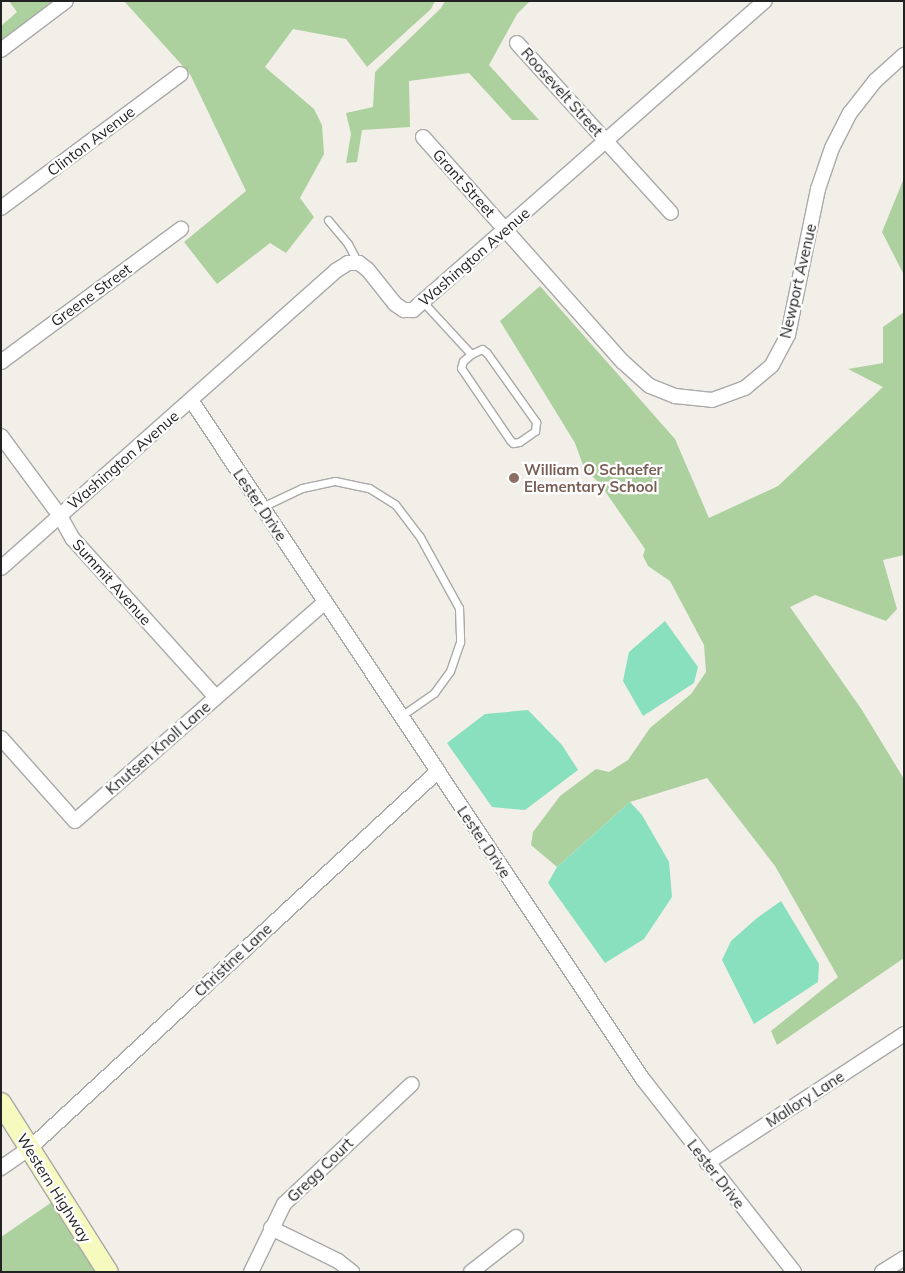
<!DOCTYPE html>
<style>
body{margin:0}
#map{position:relative;width:905px;height:1273px;overflow:hidden;background:#f2efe9;font-family:Mulish,sans-serif}
div>[style]{position:absolute}
[style*='--x']{left:calc(var(--x)*1px);top:calc(var(--y)*1px);width:calc(var(--w)*1px);rotate:calc(var(--a)*1deg)}
.forest>*{inset:0;background:#add19e}
.pitch>*{inset:0;background:#88e0be}
.roads{filter:drop-shadow(1px 0 #a9a9a9) drop-shadow(-1px 0 #a9a9a9) drop-shadow(0 1px #a9a9a9) drop-shadow(0 -1px #a9a9a9)}
.lane>*{height:7px;margin:-3.5px;padding:0 3.5px;transform-origin:3.5px;border-radius:3.5px;background:#fff}
.street>*{height:14px;margin:-7px;padding:0 7px;transform-origin:7px;border-radius:7px;background:#fff}
.secondary>*{height:20px;margin:-10px;padding:0 10px;transform-origin:10px;border-radius:10px;background:#f7fabf}
.dots>*{width:14px;height:14px;translate:-50% -50%;box-sizing:border-box;border:2px solid #fff;border-radius:50%}
span{translate:-50% -50%;white-space:nowrap;text-align:center;line-height:1.15;-webkit-text-stroke:4.5px #fff;paint-order:stroke}
.street-label{font-size:15px;color:#222}
.education-label{font-size:15px;color:#785e54;font-weight:700}
.left{translate:0 -50%;text-align:left}
.frame{position:absolute;inset:0;border:2px solid #222;pointer-events:none}
</style>
<div id="map">
<div class="forest">
<div style="clip-path:polygon(9px 1px,56px 1px,1px 41px,1px 26px,17px 12px)"></div>
<div style="clip-path:polygon(124px 1px,435px 1px,431px 9px,367px 67px,346px 39px,293px 29px,265px 67px,314px 109px,322px 125px,324px 154px,300px 198px,314px 217px,286px 253px,270px 243px,217px 284px,184px 242px,246px 191px,190px 74px)"></div>
<div style="clip-path:polygon(445px 1px,530px 1px,517px 14px,489px 65px,539px 120px,512px 120px,469px 73px,409px 81px,410px 127px,362px 130px,357px 162px,346px 163px,351px 134px,346px 113px,373px 107px,375px 72px,441px 8px)"></div>
<div style="clip-path:polygon(904px 178px,904px 275px,882px 232px)"></div>
<div style="clip-path:polygon(540px 286px,675px 439px,709px 518px,778px 486px,883px 387px,848px 369px,883px 363px,883px 327px,904px 312px,904px 555px,883px 560px,897px 609px,886px 621px,815px 595px,790px 607px,862px 710px,904px 779px,904px 958px,777px 1045px,771px 1031px,838px 977px,775px 866px,707px 778px,630px 802px,557px 867px,531px 845px,533px 832px,560px 796px,596px 769px,609px 772px,628px 760px,650px 728px,691px 694px,706px 672px,704px 645px,670px 581px,648px 566px,643px 556px,645px 549px,600px 484px,584px 468px,575px 443px,500px 321px)"></div>
<div style="clip-path:polygon(52px 1202px,97px 1272px,1px 1272px,1px 1237px)"></div>
</div>
<div class="pitch">
<div style="clip-path:polygon(665px 621px,698px 667px,694px 683px,643px 716px,623px 681px,629px 652px)"></div>
<div style="clip-path:polygon(528px 710px,562px 745px,578px 770px,525px 810px,492px 807px,447px 743px,485px 714px)"></div>
<div style="clip-path:polygon(630px 802px,642px 815px,669px 862px,672px 897px,644px 939px,605px 963px,548px 883px,557px 867px)"></div>
<div style="clip-path:polygon(781px 901px,819px 964px,818px 982px,754px 1024px,722px 960px,731px 941px,757px 918px)"></div>
</div>
<div class="roads">
<div class="lane">
<div style="--x:328;--y:220;--w:31;--a:50"></div>
<div style="--x:348;--y:244;--w:21;--a:62"></div>
<div style="--x:423;--y:302;--w:71;--a:47.3"></div>
<div style="--x:471;--y:354;--w:12;--a:-24"></div>
<div style="--x:482;--y:349;--w:6;--a:39"></div>
<div style="--x:487;--y:353;--w:85;--a:54.6"></div>
<div style="--x:536;--y:422;--w:9;--a:96"></div>
<div style="--x:535;--y:431;--w:19;--a:145"></div>
<div style="--x:519;--y:442;--w:6;--a:171"></div>
<div style="--x:513;--y:443;--w:4;--a:-135"></div>
<div style="--x:510;--y:440;--w:87;--a:-124.2"></div>
<div style="--x:461;--y:368;--w:7;--a:-74"></div>
<div style="--x:463;--y:361;--w:11;--a:-41"></div>
<div style="--x:262;--y:507;--w:44;--a:-25.4"></div>
<div style="--x:302;--y:488;--w:34;--a:-12"></div>
<div style="--x:335;--y:481;--w:35;--a:12"></div>
<div style="--x:369;--y:488;--w:31;--a:32"></div>
<div style="--x:395;--y:504;--w:41;--a:52.9"></div>
<div style="--x:420;--y:537;--w:81;--a:61.2"></div>
<div style="--x:459;--y:608;--w:34;--a:88"></div>
<div style="--x:460;--y:642;--w:31;--a:109"></div>
<div style="--x:450;--y:671;--w:27;--a:126"></div>
<div style="--x:434;--y:693;--w:40;--a:145.1"></div>
</div>
<div class="street">
<div style="--x:517;--y:43;--w:229;--a:47.8"></div>
<div style="--x:1;--y:50;--w:81;--a:-37"></div>
<div style="--x:423;--y:137;--w:301;--a:48.4"></div>
<div style="--x:623;--y:362;--w:36;--a:42"></div>
<div style="--x:650;--y:386;--w:27;--a:22"></div>
<div style="--x:675;--y:396;--w:37;--a:6"></div>
<div style="--x:712;--y:400;--w:35;--a:-20"></div>
<div style="--x:745;--y:388;--w:35;--a:-40"></div>
<div style="--x:772;--y:365;--w:34;--a:-62"></div>
<div style="--x:788;--y:335;--w:149;--a:-78.4"></div>
<div style="--x:818;--y:189;--w:43;--a:-71.1"></div>
<div style="--x:832;--y:148;--w:39;--a:-63"></div>
<div style="--x:850;--y:113;--w:41;--a:-52"></div>
<div style="--x:875;--y:81;--w:39;--a:-42"></div>
<div style="--x:1;--y:208;--w:224;--a:-36.7"></div>
<div style="--x:1;--y:362;--w:224;--a:-36.5"></div>
<div style="--x:191;--y:400;--w:814;--a:56.37"></div>
<div style="--x:642;--y:1078;--w:246;--a:51.9"></div>
<div style="--x:1;--y:436;--w:99;--a:53.6"></div>
<div style="--x:60;--y:516;--w:26;--a:61"></div>
<div style="--x:73;--y:539;--w:213;--a:47.9"></div>
<div style="--x:1;--y:568;--w:449;--a:-41.6"></div>
<div style="--x:337;--y:270;--w:13;--a:-32"></div>
<div style="--x:348;--y:263;--w:11;--a:0"></div>
<div style="--x:359;--y:263;--w:11;--a:38"></div>
<div style="--x:368;--y:270;--w:43;--a:51.5"></div>
<div style="--x:395;--y:304;--w:11;--a:34"></div>
<div style="--x:404;--y:310;--w:9;--a:0"></div>
<div style="--x:413;--y:310;--w:468;--a:-41.3"></div>
<div style="--x:1;--y:738;--w:111;--a:48.3"></div>
<div style="--x:75;--y:821;--w:332;--a:-41.2"></div>
<div style="--x:707;--y:1163;--w:235;--a:-33.2"></div>
<div style="--x:1;--y:1168;--w:35;--a:-35"></div>
<div style="--x:30;--y:1148;--w:554;--a:-42.73"></div>
<div style="--x:271;--y:1228;--w:75;--a:26.2"></div>
<div style="--x:338;--y:1261;--w:18;--a:38"></div>
<div style="--x:251;--y:1272;--w:76;--a:-64.1"></div>
<div style="--x:284;--y:1204;--w:175;--a:-43.2"></div>
<div style="--x:471;--y:1272;--w:57;--a:-37.9"></div>
<div style="--x:882;--y:1272;--w:26;--a:-32"></div>
</div>
<div class="secondary">
<div style="--x:1;--y:1103;--w:200;--a:57.7"></div>
</div>
</div>
<div class="dots">
<div style="left:514px;top:478px;background:#8d6e63"></div>
</div>
<div class="street-label">
<span style="left:562px;top:92px;rotate:48deg">Roosevelt Street</span>
<span style="left:91px;top:141px;rotate:-37deg">Clinton Avenue</span>
<span style="left:464px;top:183px;rotate:48deg">Grant Street</span>
<span style="left:474px;top:257px;rotate:-41deg">Washington Avenue</span>
<span style="left:798px;top:281px;rotate:-77deg">Newport Avenue</span>
<span style="left:91px;top:295px;rotate:-36deg">Greene Street</span>
<span style="left:123px;top:460px;rotate:-41deg">Washington Avenue</span>
<span style="left:260px;top:505px;rotate:56deg">Lester Drive</span>
<span style="left:112px;top:582px;rotate:48deg">Summit Avenue</span>
<span style="left:158px;top:748px;rotate:-41deg">Knutsen Knoll Lane</span>
<span style="left:484px;top:842px;rotate:56deg">Lester Drive</span>
<span style="left:233px;top:960px;rotate:-43deg">Christine Lane</span>
<span style="left:805px;top:1099px;rotate:-33deg">Mallory Lane</span>
<span style="left:320px;top:1170px;rotate:-44deg">Gregg Court</span>
<span style="left:716px;top:1174px;rotate:52deg">Lester Drive</span>
<span style="left:54px;top:1188px;rotate:58deg">Western Highway</span>
</div>
<div class="education-label">
<span class="left" style="left:524px;top:478px">William O Schaefer<br>Elementary School</span>
</div>
<div class="frame"></div>
</div>
